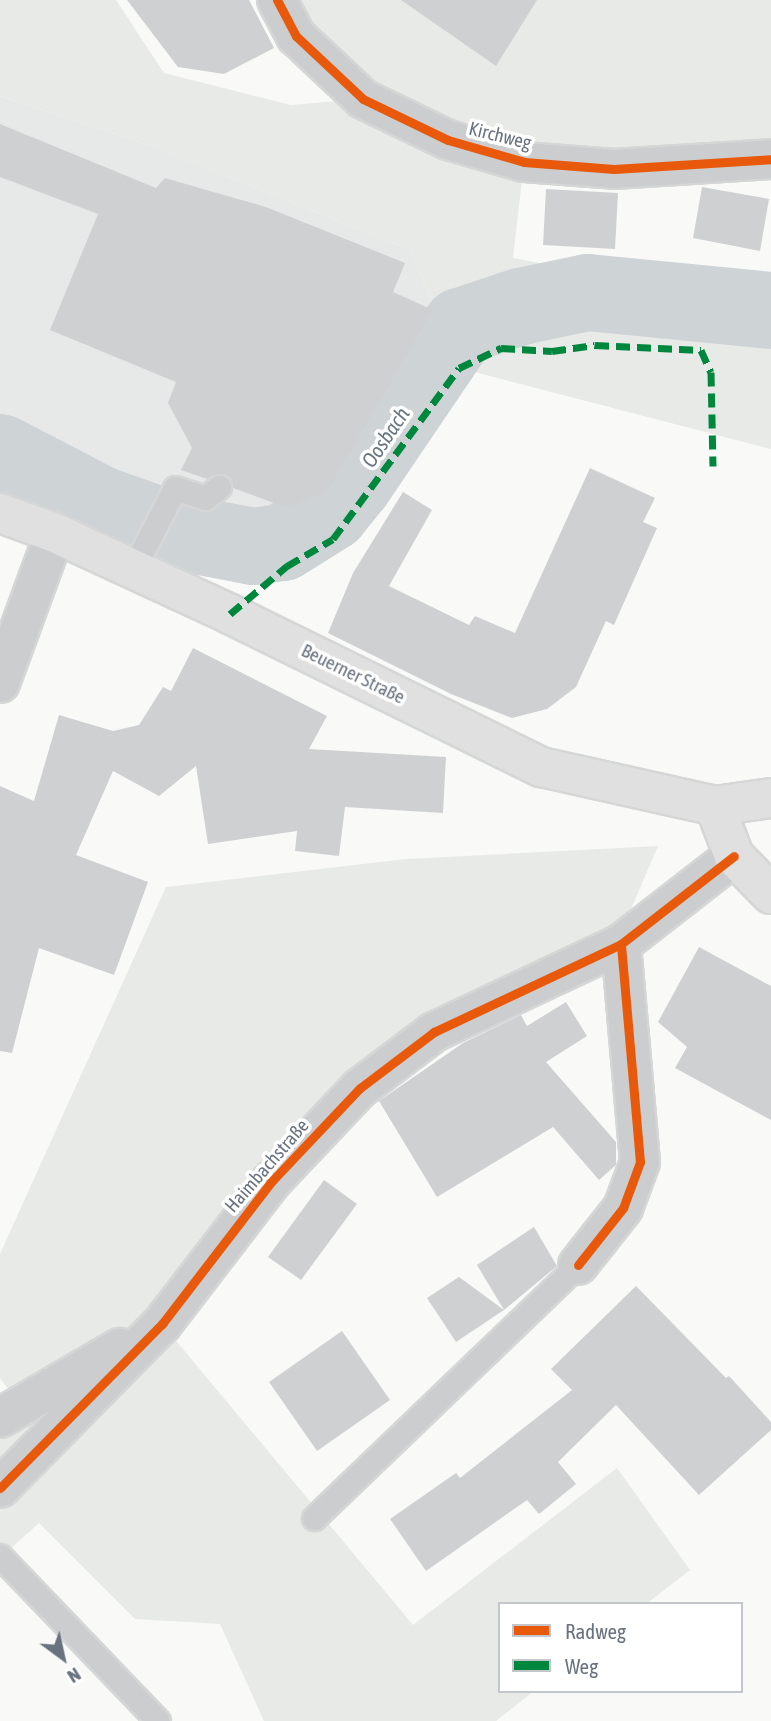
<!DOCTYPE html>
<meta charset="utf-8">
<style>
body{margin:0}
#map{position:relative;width:771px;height:1721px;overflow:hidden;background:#f9f9f8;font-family:"Asap Condensed",sans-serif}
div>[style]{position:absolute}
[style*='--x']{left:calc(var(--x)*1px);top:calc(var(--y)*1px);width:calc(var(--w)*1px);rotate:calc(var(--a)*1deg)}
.built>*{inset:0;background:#e7e8e8}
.green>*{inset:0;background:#e7eae6}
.river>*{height:77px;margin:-38.5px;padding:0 38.5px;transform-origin:38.5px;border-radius:38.5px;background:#ced3d6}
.building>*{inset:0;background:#cfd0d2}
.roads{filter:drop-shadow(2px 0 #d5d6d6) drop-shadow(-2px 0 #d5d6d6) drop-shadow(0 2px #d5d6d6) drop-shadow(0 -2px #d5d6d6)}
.lane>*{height:23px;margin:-11.5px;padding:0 11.5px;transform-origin:11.5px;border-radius:11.5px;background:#cccdce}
.street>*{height:38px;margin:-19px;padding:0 19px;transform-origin:19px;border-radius:19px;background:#cccdce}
.secondary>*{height:38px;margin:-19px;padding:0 19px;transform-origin:19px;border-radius:19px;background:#e0e0e1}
.quiet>*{height:7px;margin-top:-3.5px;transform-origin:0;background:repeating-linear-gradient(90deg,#00873e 0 14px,transparent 0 21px)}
.cycleway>*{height:9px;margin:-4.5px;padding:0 4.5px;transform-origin:4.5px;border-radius:4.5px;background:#e8590c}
span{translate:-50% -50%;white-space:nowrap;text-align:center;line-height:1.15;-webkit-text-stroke:7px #fff;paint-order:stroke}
.street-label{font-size:19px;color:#68737f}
.water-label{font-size:21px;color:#68777f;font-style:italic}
.legend{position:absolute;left:498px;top:1602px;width:245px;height:91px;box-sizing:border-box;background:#fff;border:2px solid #c3c7cc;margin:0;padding:9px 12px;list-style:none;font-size:21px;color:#68737f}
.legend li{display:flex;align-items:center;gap:14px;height:35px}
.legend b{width:35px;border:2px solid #c3c7cc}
.north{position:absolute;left:28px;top:1623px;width:70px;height:70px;-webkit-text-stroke:5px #fff;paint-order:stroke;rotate:147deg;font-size:19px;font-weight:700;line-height:28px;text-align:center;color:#68737f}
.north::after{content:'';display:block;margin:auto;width:24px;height:32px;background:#68737f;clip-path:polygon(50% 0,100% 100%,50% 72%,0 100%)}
</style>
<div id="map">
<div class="built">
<div style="clip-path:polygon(0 96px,157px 148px,410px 250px,459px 368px,333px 539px,251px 572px,0 486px)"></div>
</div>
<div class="green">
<div style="clip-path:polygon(0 0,116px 0,164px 73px,291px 105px,362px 99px,293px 0,771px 0,771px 160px,524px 162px,513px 258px,771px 307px,771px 449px,459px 368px,410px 250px,157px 148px,0 96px)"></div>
<div style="clip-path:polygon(658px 846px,628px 916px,434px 1032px,162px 1324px,413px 1625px,617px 1468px,690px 1570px,646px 1604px,500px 1604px,500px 1691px,534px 1691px,496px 1721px,264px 1721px,220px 1624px,135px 1619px,39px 1523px,0 1558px,0 1418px,20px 1405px,0 1378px,0 1254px,166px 887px,406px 859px)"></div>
</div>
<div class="river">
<div style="--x:0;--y:452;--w:113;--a:27.5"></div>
<div style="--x:100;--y:504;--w:84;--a:19.5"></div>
<div style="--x:179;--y:532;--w:75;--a:10.7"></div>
<div style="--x:253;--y:546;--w:29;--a:-8"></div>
<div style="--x:282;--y:542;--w:57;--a:-32"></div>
<div style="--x:330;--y:512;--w:36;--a:-51"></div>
<div style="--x:353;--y:484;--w:191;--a:-55.9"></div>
<div style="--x:460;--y:326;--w:63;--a:-18.4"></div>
<div style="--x:520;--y:306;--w:68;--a:-11.8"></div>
<div style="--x:587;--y:292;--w:185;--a:5.6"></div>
</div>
<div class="building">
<div style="clip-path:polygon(127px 0,249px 0,274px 48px,224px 74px,178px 67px)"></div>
<div style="clip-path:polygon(401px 0,537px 0,496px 66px)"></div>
<div style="clip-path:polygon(0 124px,156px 188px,165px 178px,266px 207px,405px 263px,393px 292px,433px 310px,328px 490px,288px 508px,233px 488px,224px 474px,207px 479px,181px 470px,192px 448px,168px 403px,176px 382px,50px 330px,98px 214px,0 177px)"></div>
<div style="clip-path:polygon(702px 187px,769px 199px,760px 251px,693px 238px)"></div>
<div style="clip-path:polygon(546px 189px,618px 193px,615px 249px,543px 245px)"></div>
<div style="clip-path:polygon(590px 468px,655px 498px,643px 522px,657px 528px,614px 625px,606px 621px,576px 687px,547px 709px,512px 718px,451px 694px,328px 633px,353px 573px,403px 492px,432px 510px,389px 586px,469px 625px,475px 616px,515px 633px)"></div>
<div style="clip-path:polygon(193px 648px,327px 716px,309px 749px,446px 757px,443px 813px,345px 807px,339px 856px,295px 851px,297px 831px,208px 844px,196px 766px,159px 796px,113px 771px,76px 855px,148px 882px,114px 975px,39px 948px,12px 1053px,0 1051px,0 786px,34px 801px,59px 715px,113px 731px,139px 725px,163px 687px,171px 691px)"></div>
<div style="clip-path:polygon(699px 947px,771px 986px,771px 1120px,675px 1068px,687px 1047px,658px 1022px)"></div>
<div style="clip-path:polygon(566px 1002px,587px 1036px,546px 1062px,616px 1142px,616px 1165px,599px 1180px,553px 1127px,437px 1197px,379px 1101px,463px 1043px,521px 1015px,527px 1026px)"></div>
<div style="clip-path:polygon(324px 1180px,357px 1204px,301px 1280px,268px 1257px)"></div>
<div style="clip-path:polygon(534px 1227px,557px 1266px,504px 1310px,477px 1265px)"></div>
<div style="clip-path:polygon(459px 1277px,504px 1310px,456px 1342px,427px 1298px)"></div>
<div style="clip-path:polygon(636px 1286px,726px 1378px,729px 1376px,771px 1422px,771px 1430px,699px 1495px,616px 1405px,558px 1462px,576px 1484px,539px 1514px,527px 1500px,426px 1571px,390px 1519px,456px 1473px,460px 1478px,572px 1390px,551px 1369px)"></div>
<div style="clip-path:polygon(342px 1331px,390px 1400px,317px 1451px,269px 1382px)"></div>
</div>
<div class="roads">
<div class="lane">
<div style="--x:132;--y:571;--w:93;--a:-62.6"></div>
<div style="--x:175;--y:488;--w:32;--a:18"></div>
<div style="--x:205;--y:498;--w:18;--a:-38"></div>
<div style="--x:314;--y:1518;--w:366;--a:-43.8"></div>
<div style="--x:0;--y:1556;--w:228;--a:46.2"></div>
</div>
<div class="street">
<div style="--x:277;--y:0;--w:41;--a:62.2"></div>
<div style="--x:296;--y:36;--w:92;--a:43.2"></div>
<div style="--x:363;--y:99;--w:94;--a:25.8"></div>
<div style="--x:448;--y:140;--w:79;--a:16.1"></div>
<div style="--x:524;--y:162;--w:90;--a:4.4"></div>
<div style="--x:614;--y:169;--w:157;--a:-3.6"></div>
<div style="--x:0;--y:683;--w:160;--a:-69.9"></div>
<div style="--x:578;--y:1265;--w:73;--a:-51.7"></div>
<div style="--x:623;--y:1208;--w:49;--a:-69.7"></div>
<div style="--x:640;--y:1162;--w:219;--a:-95"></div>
<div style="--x:0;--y:1418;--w:139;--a:-30.3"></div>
<div style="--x:0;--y:1488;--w:231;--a:-45.4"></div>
<div style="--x:162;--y:1324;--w:179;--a:-52.5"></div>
<div style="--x:271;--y:1182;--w:129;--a:-46.6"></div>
<div style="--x:360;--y:1088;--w:93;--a:-37.1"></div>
<div style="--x:434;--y:1032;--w:207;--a:-25.2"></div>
<div style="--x:621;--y:944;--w:143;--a:-37.9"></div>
</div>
<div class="secondary">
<div style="--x:0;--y:513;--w:59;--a:20"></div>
<div style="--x:55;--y:533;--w:193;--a:24.8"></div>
<div style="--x:230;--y:614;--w:347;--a:26.2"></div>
<div style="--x:541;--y:767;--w:178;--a:12.6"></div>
<div style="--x:715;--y:806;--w:57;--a:-8.1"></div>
<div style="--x:715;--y:806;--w:53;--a:69.2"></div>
<div style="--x:734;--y:856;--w:53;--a:45.8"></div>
</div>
</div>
<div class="quiet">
<div style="--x:230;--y:614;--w:75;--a:-40.1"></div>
<div style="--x:287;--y:566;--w:53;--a:-30.4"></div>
<div style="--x:333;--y:539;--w:212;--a:-53.6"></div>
<div style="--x:459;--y:368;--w:47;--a:-25.5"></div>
<div style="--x:501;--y:348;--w:51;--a:3.4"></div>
<div style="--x:552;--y:351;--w:43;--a:-7.9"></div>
<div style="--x:595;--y:345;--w:106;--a:2.7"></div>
<div style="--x:701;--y:350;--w:24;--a:66"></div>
<div style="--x:711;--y:372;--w:94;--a:88.8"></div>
</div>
<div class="cycleway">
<div style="--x:277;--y:0;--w:41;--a:62.2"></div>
<div style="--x:296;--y:36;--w:92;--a:43.2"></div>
<div style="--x:363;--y:99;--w:94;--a:25.8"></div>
<div style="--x:448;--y:140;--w:79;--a:16.1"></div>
<div style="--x:524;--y:162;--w:90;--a:4.4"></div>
<div style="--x:614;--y:169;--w:157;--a:-3.6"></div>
<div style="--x:578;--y:1265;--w:73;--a:-51.7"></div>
<div style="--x:623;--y:1208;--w:49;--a:-69.7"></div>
<div style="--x:640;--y:1162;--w:219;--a:-95"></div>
<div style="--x:0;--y:1488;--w:231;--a:-45.4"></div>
<div style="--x:162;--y:1324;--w:179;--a:-52.5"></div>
<div style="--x:271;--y:1182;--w:129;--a:-46.6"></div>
<div style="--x:360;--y:1088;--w:93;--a:-37.1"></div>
<div style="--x:434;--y:1032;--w:207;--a:-25.2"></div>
<div style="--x:621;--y:944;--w:143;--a:-37.9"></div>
</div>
<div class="street-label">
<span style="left:500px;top:136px;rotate:14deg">Kirchweg</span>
<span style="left:353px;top:674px;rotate:26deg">Beuerner Straße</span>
<span style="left:267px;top:1166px;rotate:-49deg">Haimbachstraße</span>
</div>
<div class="water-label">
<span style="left:385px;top:437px;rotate:-56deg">Oosbach</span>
</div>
<ul class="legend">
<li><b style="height:9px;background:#e8590c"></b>Radweg</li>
<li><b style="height:9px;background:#00873e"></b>Weg</li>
</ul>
<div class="north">N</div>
</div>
